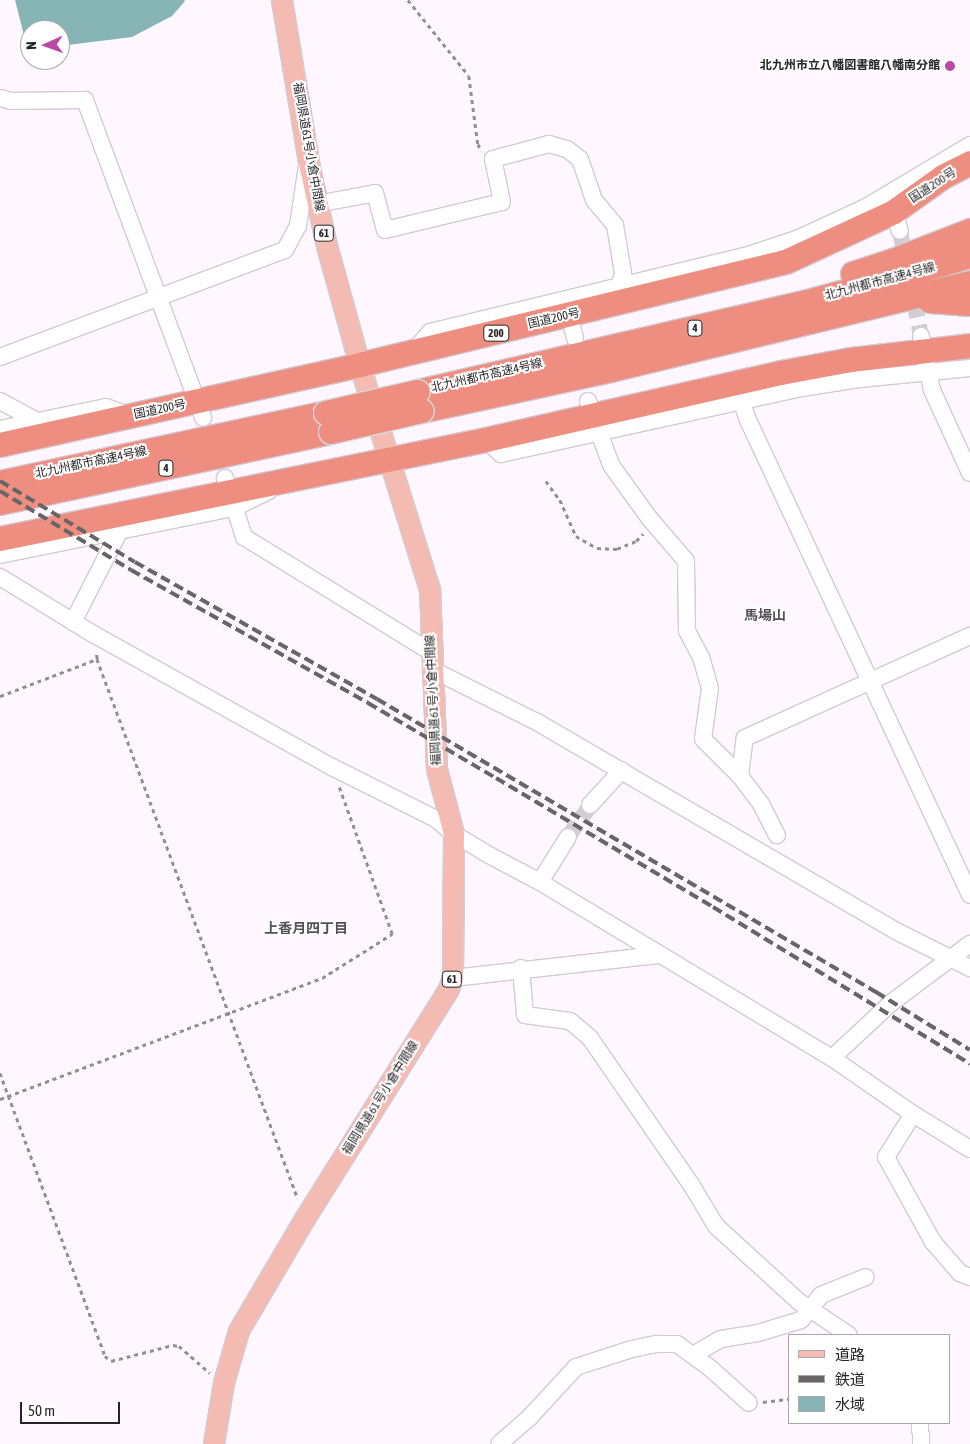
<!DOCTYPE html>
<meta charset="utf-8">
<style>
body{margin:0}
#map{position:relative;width:970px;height:1444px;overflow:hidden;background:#fef7ff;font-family:"Asap Condensed","Noto Sans JP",sans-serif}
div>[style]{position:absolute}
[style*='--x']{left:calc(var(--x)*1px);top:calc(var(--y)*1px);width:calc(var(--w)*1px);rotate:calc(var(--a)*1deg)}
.water>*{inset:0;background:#87b4b5}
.minor-tunnel>*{height:16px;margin-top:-8px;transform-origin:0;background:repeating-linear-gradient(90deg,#d3cdd4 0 16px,transparent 0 24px)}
.path>*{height:2.5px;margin-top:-1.25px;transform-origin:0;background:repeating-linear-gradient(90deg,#938e94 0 4px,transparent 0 8px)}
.roads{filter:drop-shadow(1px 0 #d3cad4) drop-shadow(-1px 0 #d3cad4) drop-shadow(0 1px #d3cad4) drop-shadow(0 -1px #d3cad4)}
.minor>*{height:16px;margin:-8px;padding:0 8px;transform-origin:8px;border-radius:8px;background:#fff}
.major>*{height:20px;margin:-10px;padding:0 10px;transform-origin:10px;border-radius:10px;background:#f4bbb3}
.highway>*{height:24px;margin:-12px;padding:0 12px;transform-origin:12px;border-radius:12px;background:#ed8e81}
.rail>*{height:4px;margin-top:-2px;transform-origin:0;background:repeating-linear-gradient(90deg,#686468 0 10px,transparent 0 15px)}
.bridges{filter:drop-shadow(1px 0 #d8d8d8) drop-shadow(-1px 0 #d8d8d8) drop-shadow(0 1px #d8d8d8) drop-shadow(0 -1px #d8d8d8)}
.highway-bridge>*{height:24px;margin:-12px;padding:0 12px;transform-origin:12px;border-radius:12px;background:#ed8e81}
.dots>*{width:14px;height:14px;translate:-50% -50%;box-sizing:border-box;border:2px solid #fff;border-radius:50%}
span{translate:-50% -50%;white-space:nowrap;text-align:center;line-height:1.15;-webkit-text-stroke:4px #fff;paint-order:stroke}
.shield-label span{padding:1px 4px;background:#fff;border:1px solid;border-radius:4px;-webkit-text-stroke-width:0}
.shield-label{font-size:11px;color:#272427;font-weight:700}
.poi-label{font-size:12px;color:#272427;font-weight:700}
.right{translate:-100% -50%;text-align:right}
.street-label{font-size:12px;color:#272427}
.neighbourhood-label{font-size:14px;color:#59515a;font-weight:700}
.legend{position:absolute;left:788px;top:1334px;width:162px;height:90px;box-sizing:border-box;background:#fff;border:1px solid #a9a7a9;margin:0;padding:6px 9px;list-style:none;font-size:15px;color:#272427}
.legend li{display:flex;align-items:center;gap:10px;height:25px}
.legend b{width:25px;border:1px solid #a9a7a9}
.north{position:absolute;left:20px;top:20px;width:50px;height:50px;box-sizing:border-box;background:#fff;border:1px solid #a9a7a9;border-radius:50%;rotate:268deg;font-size:14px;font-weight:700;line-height:20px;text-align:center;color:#272427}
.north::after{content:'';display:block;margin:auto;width:18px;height:22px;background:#bb48a3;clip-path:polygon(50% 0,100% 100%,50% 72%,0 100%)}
.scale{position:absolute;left:20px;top:1402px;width:100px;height:22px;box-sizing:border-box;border:2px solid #272427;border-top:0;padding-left:6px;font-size:15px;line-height:18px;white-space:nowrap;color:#272427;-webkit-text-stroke:4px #fff;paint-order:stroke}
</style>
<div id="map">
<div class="water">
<div style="clip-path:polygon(15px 0,184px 0,185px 1px,172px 16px,132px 37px,60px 46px,60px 30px,30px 30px,30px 47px,27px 47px)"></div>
</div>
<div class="minor-tunnel">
<div style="--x:900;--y:231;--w:107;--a:78.7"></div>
<div style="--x:568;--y:837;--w:39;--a:-55"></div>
</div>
<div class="path">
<div style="--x:408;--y:0;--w:97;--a:51.2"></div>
<div style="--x:469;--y:76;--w:69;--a:82.5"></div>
<div style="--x:478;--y:144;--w:8;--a:60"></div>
<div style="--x:546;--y:481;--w:24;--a:54"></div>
<div style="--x:560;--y:500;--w:39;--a:66"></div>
<div style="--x:576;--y:536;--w:24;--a:30"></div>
<div style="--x:597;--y:548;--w:20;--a:3"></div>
<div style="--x:617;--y:549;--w:21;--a:-23"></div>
<div style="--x:636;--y:541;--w:10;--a:-45"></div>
<div style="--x:97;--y:659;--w:576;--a:69.58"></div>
<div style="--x:0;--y:696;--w:104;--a:-20.9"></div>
<div style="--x:97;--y:659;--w:6;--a:-99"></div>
<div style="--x:0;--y:1073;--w:302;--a:69.6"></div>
<div style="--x:105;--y:1356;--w:8;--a:40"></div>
<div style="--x:111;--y:1361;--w:64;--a:-14.5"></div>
<div style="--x:173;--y:1345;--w:6;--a:9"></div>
<div style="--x:179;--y:1346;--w:41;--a:41.1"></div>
<div style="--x:0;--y:1099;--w:344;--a:-20.6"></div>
<div style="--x:322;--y:978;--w:83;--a:-32.2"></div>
<div style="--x:392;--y:934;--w:156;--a:-109.8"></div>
<div style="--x:763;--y:1402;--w:26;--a:-7"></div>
</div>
<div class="roads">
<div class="minor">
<div style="--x:0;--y:98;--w:11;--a:15"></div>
<div style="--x:11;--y:101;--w:74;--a:-0.8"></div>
<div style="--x:85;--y:100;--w:339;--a:69.6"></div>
<div style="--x:891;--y:202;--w:30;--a:73"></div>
<div style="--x:317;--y:204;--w:59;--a:-10.7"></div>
<div style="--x:375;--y:193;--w:38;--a:75"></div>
<div style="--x:385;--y:230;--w:120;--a:-13.5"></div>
<div style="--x:502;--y:202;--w:44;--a:-101.8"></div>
<div style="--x:493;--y:159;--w:58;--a:-15"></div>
<div style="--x:549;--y:144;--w:19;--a:16"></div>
<div style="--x:567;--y:149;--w:16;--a:38"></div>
<div style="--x:580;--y:159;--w:43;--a:71.1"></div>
<div style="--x:594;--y:200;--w:33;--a:50"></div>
<div style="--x:615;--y:225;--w:49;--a:80.5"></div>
<div style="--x:623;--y:273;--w:24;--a:105"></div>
<div style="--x:567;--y:306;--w:33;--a:76"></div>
<div style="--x:921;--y:336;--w:55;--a:78.5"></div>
<div style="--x:932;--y:390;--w:91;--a:65.4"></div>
<div style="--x:412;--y:353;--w:28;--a:-49"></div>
<div style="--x:430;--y:332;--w:324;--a:-13.6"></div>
<div style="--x:745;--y:256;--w:57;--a:-18.4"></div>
<div style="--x:799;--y:238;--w:74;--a:-24.8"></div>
<div style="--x:866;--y:207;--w:121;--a:-30.8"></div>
<div style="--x:0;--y:357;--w:304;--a:-20.6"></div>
<div style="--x:285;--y:250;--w:27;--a:-62"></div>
<div style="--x:298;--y:226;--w:61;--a:-81.5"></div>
<div style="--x:741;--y:400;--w:21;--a:71"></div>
<div style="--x:748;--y:420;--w:524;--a:64.95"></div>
<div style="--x:0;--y:401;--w:42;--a:28.4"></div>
<div style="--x:588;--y:401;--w:68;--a:70.2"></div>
<div style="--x:611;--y:465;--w:67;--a:54.2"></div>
<div style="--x:650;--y:519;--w:55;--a:49.4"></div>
<div style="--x:686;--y:561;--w:70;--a:89.2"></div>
<div style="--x:687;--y:631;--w:30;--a:62"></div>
<div style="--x:701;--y:657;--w:32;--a:74"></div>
<div style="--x:710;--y:688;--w:51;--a:97.8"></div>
<div style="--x:703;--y:739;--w:52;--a:45"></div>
<div style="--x:740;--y:776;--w:35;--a:53"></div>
<div style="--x:761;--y:804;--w:35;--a:63"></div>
<div style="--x:0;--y:429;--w:108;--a:-11.7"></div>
<div style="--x:106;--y:407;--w:27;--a:20"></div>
<div style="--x:486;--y:440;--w:21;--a:43"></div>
<div style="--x:501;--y:454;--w:302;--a:-12.4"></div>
<div style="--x:796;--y:389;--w:65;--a:-8.9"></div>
<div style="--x:860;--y:379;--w:111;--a:-5.7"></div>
<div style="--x:225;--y:478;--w:62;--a:72.1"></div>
<div style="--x:244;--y:537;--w:220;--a:31.6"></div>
<div style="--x:0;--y:555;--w:239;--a:-11.4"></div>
<div style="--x:234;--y:508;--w:39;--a:-26"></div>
<div style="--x:0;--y:577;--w:109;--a:31.5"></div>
<div style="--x:93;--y:634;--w:274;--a:29.1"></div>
<div style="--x:332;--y:767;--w:116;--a:26.6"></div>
<div style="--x:436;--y:819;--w:23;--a:40"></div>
<div style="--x:454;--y:834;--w:41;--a:31"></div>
<div style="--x:489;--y:855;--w:58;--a:27.9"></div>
<div style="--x:540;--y:882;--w:341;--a:31.1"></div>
<div style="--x:832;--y:1058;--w:98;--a:34.7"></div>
<div style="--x:913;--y:1114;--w:67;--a:31.6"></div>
<div style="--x:73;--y:622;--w:101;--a:-62.9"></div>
<div style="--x:431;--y:669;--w:119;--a:26.6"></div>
<div style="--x:537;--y:722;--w:415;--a:30.2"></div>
<div style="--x:896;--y:931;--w:83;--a:26.6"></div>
<div style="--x:740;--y:776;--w:38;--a:-83"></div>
<div style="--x:745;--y:738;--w:247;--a:-24.4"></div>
<div style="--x:590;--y:805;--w:47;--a:-47.6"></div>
<div style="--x:540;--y:882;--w:53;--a:-58.1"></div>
<div style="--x:521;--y:968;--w:47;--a:85.1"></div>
<div style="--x:525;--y:1015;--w:45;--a:7.6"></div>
<div style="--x:570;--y:1021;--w:26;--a:40"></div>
<div style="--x:590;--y:1038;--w:180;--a:55.4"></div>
<div style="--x:692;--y:1186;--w:47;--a:59"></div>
<div style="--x:716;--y:1226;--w:111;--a:42.4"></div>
<div style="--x:798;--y:1301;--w:61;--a:33.7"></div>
<div style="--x:453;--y:978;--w:206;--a:-6.4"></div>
<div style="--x:832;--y:1058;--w:81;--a:-43"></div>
<div style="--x:891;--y:1003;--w:99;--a:-36.8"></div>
<div style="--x:913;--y:1114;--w:51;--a:122.1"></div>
<div style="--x:886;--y:1157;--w:97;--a:61.1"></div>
<div style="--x:933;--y:1242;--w:41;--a:48.9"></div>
<div style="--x:960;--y:1273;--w:11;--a:22"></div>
<div style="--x:693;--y:1355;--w:32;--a:-30"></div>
<div style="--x:721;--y:1339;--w:37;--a:-9"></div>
<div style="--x:758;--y:1333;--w:45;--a:-16.8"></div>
<div style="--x:801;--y:1320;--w:32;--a:-51"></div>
<div style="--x:821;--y:1295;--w:48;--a:-21.8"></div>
<div style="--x:920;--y:1423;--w:21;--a:87"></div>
<div style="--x:499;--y:1444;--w:40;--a:-41"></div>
<div style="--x:529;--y:1418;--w:69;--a:-47.3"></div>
<div style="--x:576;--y:1367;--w:59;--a:-17.8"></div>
<div style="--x:632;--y:1349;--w:25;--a:-12"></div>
<div style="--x:656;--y:1344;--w:21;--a:0"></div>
<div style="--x:677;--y:1344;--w:41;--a:36"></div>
<div style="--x:710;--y:1368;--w:52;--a:41.9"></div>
</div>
<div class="major">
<div style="--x:214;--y:1444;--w:62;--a:-80.7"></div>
<div style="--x:224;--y:1383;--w:54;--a:-73.9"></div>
<div style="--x:239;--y:1331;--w:130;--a:-59.5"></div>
<div style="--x:305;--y:1219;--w:271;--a:-57.9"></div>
<div style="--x:449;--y:989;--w:12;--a:-70"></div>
<div style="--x:453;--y:978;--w:144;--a:-89.6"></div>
<div style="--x:454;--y:834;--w:67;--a:-104.7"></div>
<div style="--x:437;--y:769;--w:179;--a:-92.2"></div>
<div style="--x:430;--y:590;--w:236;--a:-107.3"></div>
<div style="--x:360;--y:365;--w:123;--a:-105.5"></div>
<div style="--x:327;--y:246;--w:80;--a:-102.3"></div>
<div style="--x:310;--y:168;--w:170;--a:-99.5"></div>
</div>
<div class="highway">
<div style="--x:853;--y:274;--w:42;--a:-18"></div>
<div style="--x:893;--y:261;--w:83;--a:-21.3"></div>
<div style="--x:930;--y:301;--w:40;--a:4.3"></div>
<div style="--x:418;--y:392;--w:399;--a:-13"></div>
<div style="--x:807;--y:302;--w:78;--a:-14.9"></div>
<div style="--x:882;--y:282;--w:92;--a:-16.5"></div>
<div style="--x:422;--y:411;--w:193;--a:-12.2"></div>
<div style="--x:611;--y:370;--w:369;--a:-13.6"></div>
<div style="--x:0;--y:445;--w:369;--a:-12.5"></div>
<div style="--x:360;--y:365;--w:438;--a:-13.6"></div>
<div style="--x:786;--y:262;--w:119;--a:-24.8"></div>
<div style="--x:894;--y:212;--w:60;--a:-35.5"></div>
<div style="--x:943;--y:177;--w:30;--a:-27"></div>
<div style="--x:0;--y:483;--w:333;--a:-12.1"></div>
<div style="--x:0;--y:503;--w:339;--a:-12.1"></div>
<div style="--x:0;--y:539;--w:496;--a:-11.5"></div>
<div style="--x:486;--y:440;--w:303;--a:-12.8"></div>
<div style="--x:781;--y:373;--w:71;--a:-10.5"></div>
<div style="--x:851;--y:360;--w:120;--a:-6.7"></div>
</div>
</div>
<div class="rail">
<div style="--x:0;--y:481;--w:157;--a:31"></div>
<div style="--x:135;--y:562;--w:278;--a:29.5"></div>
<div style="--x:377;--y:699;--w:579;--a:30.42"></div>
<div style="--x:876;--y:992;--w:110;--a:31.7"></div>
<div style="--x:0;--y:491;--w:153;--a:31.1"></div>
<div style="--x:131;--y:570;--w:272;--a:29.3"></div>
<div style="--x:368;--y:703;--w:148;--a:30.4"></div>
<div style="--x:496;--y:778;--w:252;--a:30.7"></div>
<div style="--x:713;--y:907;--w:301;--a:31.4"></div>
</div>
<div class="bridges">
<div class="highway-bridge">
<div style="--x:326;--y:413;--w:94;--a:-12.9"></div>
<div style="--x:331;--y:432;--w:93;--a:-13"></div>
</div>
</div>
<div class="dots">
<div style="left:950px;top:66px;background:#bb48a3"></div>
</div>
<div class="shield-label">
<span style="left:324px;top:233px">61</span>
<span style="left:695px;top:328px">4</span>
<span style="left:496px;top:333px">200</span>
<span style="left:166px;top:468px">4</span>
<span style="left:452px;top:979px">61</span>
</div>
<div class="poi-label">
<span class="right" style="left:940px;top:66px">北九州市立八幡図書館八幡南分館</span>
</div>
<div class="street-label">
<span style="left:308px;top:147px;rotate:80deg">福岡県道61号小倉中間線</span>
<span style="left:933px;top:186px;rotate:-33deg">国道200号</span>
<span style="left:880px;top:282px;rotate:-15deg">北九州都市高速4号線</span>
<span style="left:554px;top:319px;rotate:-13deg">国道200号</span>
<span style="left:487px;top:376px;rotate:-13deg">北九州都市高速4号線</span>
<span style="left:160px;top:410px;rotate:-12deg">国道200号</span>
<span style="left:91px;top:463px;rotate:-12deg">北九州都市高速4号線</span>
<span style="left:434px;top:700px;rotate:-93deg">福岡県道61号小倉中間線</span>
<span style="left:381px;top:1098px;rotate:-58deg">福岡県道61号小倉中間線</span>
</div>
<div class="neighbourhood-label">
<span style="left:765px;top:615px">馬場山</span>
<span style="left:306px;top:928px">上香月四丁目</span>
</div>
<ul class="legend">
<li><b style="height:6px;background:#f4bbb3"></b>道路</li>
<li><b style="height:6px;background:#686468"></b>鉄道</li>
<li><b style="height:14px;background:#87b4b5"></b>水域</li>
</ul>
<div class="north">N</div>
<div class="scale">50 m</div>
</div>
